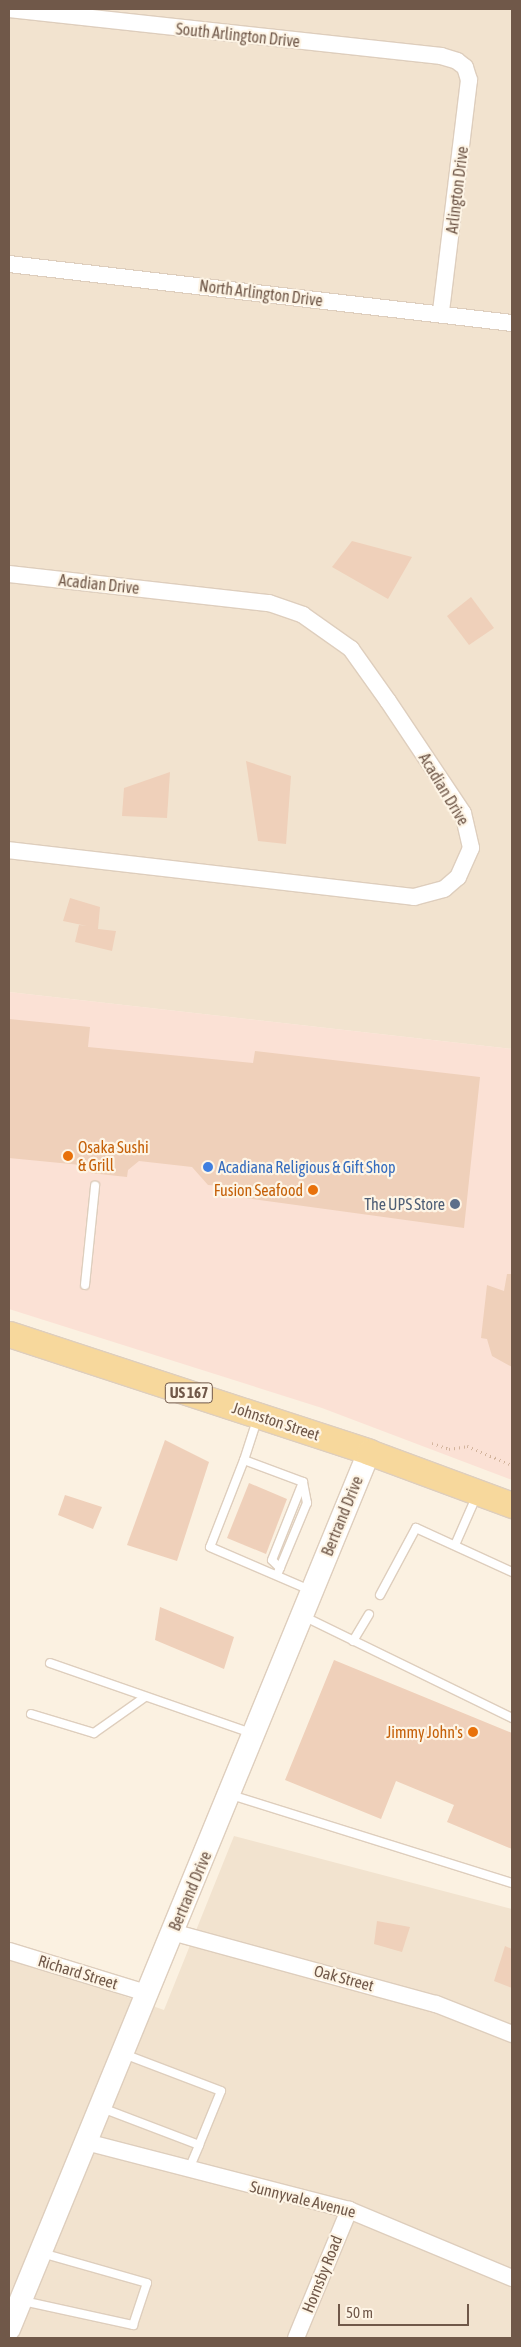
<!DOCTYPE html>
<style>
body{margin:0}
#map{position:relative;width:521px;height:2347px;overflow:hidden;background:#fbf1e1;font-family:"Asap Condensed",sans-serif}
div>[style]{position:absolute}
[style*='--x']{left:calc(var(--x)*1px);top:calc(var(--y)*1px);width:calc(var(--w)*1px);rotate:calc(var(--a)*1deg)}
.residential>*{inset:0;background:#f2e3cf}
.commercial>*{inset:0;background:#fbe1d5}
.building>*{inset:0;background:#efd0ba}
.path>*{height:3px;margin-top:-1.5px;transform-origin:0;background:repeating-linear-gradient(90deg,#d3b49d 0 1px,transparent 0 5px)}
.roads{filter:drop-shadow(1px 0 #decebd) drop-shadow(-1px 0 #decebd) drop-shadow(0 1px #decebd) drop-shadow(0 -1px #decebd)}
.service>*{height:8px;margin:-4px;padding:0 4px;transform-origin:4px;border-radius:4px;background:#fff}
.minor>*{height:16px;margin:-8px;padding:0 8px;transform-origin:8px;border-radius:8px;background:#fff}
.secondary>*{height:22px;margin:-11px;padding:0 11px;transform-origin:11px;border-radius:11px;background:#fff}
.primary>*{height:25px;margin:-12.5px;padding:0 12.5px;transform-origin:12.5px;border-radius:12.5px;background:#f7d89c}
.dots>*{width:14px;height:14px;translate:-50% -50%;box-sizing:border-box;border:2px solid #fef5e6;border-radius:50%}
span{translate:-50% -50%;white-space:nowrap;text-align:center;line-height:1.15;-webkit-text-stroke:4.5px #fef5e6;paint-order:stroke}
.shield-label span{padding:1px 4px;background:#fef5e6;border:1px solid;border-radius:4px;-webkit-text-stroke-width:0}
.shield-label{font-size:15px;color:#705849;font-weight:700}
.street-label{font-size:16px;color:#705849}
.food-label{font-size:16px;color:#c56008}
.left{translate:0 -50%;text-align:left}
.right{translate:-100% -50%;text-align:right}
.shop-label{font-size:16px;color:#366cbe}
.service-label{font-size:16px;color:#4e5e75}
.frame{position:absolute;inset:0;border:10px solid #705849;pointer-events:none}
.scale{position:absolute;left:338px;top:2304px;width:131px;height:22px;box-sizing:border-box;border:2px solid #705849;border-top:0;padding-left:6px;font-size:15px;line-height:18px;white-space:nowrap;color:#705849;-webkit-text-stroke:4px #fef5e6;paint-order:stroke}
</style>
<div id="map">
<div class="residential">
<div style="clip-path:polygon(9px 9px,512px 9px,512px 1049px,9px 992px)"></div>
<div style="clip-path:polygon(234px 1836px,512px 1909px,512px 2338px,9px 2338px,9px 1956px,164px 2010px)"></div>
</div>
<div class="commercial">
<div style="clip-path:polygon(9px 992px,512px 1049px,512px 1480px,322px 1408px,9px 1309px)"></div>
</div>
<div class="building">
<div style="clip-path:polygon(352px 541px,412px 557px,388px 599px,332px 567px)"></div>
<div style="clip-path:polygon(471px 597px,494px 628px,469px 645px,447px 616px)"></div>
<div style="clip-path:polygon(246px 761px,291px 776px,286px 844px,258px 841px)"></div>
<div style="clip-path:polygon(170px 772px,167px 818px,122px 816px,124px 788px)"></div>
<div style="clip-path:polygon(70px 898px,100px 907px,98px 929px,116px 931px,112px 951px,75px 942px,79px 925px,87px 926px,63px 921px)"></div>
<div style="clip-path:polygon(9px 1019px,90px 1027px,88px 1047px,253px 1063px,255px 1051px,480px 1077px,464px 1228px,231px 1196px,221px 1186px,208px 1185px,192px 1167px,139px 1161px,128px 1170px,127px 1177px,90px 1173px,91px 1166px,9px 1158px)"></div>
<div style="clip-path:polygon(507px 1274px,512px 1274px,512px 1367px,492px 1356px,487px 1339px,481px 1338px,487px 1285px,504px 1291px)"></div>
<div style="clip-path:polygon(165px 1440px,209px 1462px,177px 1561px,127px 1545px)"></div>
<div style="clip-path:polygon(249px 1483px,287px 1499px,266px 1554px,227px 1538px)"></div>
<div style="clip-path:polygon(65px 1495px,102px 1507px,93px 1529px,58px 1515px)"></div>
<div style="clip-path:polygon(160px 1607px,234px 1637px,224px 1669px,155px 1640px)"></div>
<div style="clip-path:polygon(334px 1660px,512px 1733px,512px 1849px,447px 1822px,454px 1805px,396px 1781px,381px 1819px,285px 1780px)"></div>
<div style="clip-path:polygon(377px 1921px,410px 1927px,402px 1952px,374px 1944px)"></div>
<div style="clip-path:polygon(505px 1946px,512px 1949px,512px 1988px,494px 1981px)"></div>
</div>
<div class="path">
<div style="--x:432;--y:1443;--w:18;--a:19"></div>
<div style="--x:449;--y:1449;--w:18;--a:-9"></div>
<div style="--x:467;--y:1446;--w:49;--a:22.9"></div>
</div>
<div class="roads">
<div class="service">
<div style="--x:85;--y:1285;--w:100;--a:-84.2"></div>
<div style="--x:257;--y:1420;--w:42;--a:108"></div>
<div style="--x:244;--y:1460;--w:63;--a:20.4"></div>
<div style="--x:244;--y:1460;--w:93;--a:111.3"></div>
<div style="--x:210;--y:1547;--w:109;--a:23.3"></div>
<div style="--x:455;--y:1545;--w:55;--a:-66.3"></div>
<div style="--x:280;--y:1568;--w:11;--a:-135"></div>
<div style="--x:272;--y:1560;--w:84;--a:-68.3"></div>
<div style="--x:277;--y:1575;--w:78;--a:-67.4"></div>
<div style="--x:307;--y:1503;--w:21;--a:-101"></div>
<div style="--x:380;--y:1595;--w:76;--a:-61.8"></div>
<div style="--x:416;--y:1528;--w:106;--a:24.6"></div>
<div style="--x:303;--y:1616;--w:233;--a:26"></div>
<div style="--x:353;--y:1641;--w:31;--a:-59"></div>
<div style="--x:50;--y:1663;--w:213;--a:19.2"></div>
<div style="--x:31;--y:1714;--w:66;--a:16.8"></div>
<div style="--x:94;--y:1733;--w:62;--a:-35.2"></div>
<div style="--x:231;--y:1795;--w:294;--a:17.4"></div>
<div style="--x:102;--y:2108;--w:104;--a:20.9"></div>
<div style="--x:199;--y:2145;--w:58;--a:-67.8"></div>
<div style="--x:221;--y:2091;--w:104;--a:-159.1"></div>
<div style="--x:189;--y:2169;--w:26;--a:-67"></div>
<div style="--x:23;--y:2301;--w:113;--a:12.3"></div>
<div style="--x:133;--y:2325;--w:44;--a:-71.6"></div>
<div style="--x:147;--y:2283;--w:109;--a:-164.1"></div>
</div>
<div class="minor">
<div style="--x:9;--y:9;--w:435;--a:6.2"></div>
<div style="--x:441;--y:56;--w:17;--a:17"></div>
<div style="--x:457;--y:61;--w:10;--a:37"></div>
<div style="--x:465;--y:67;--w:14;--a:73"></div>
<div style="--x:469;--y:80;--w:235;--a:96.9"></div>
<div style="--x:9;--y:264;--w:506;--a:6.69"></div>
<div style="--x:9;--y:574;--w:262;--a:6.4"></div>
<div style="--x:269;--y:603;--w:36;--a:19"></div>
<div style="--x:303;--y:615;--w:59;--a:35.3"></div>
<div style="--x:351;--y:649;--w:64;--a:54.6"></div>
<div style="--x:388;--y:701;--w:135;--a:56.2"></div>
<div style="--x:463;--y:813;--w:36;--a:77"></div>
<div style="--x:471;--y:848;--w:32;--a:114"></div>
<div style="--x:458;--y:877;--w:18;--a:139"></div>
<div style="--x:444;--y:889;--w:31;--a:165"></div>
<div style="--x:414;--y:897;--w:408;--a:-173.4"></div>
<div style="--x:172;--y:1932;--w:274;--a:15.3"></div>
<div style="--x:436;--y:2004;--w:82;--a:21.5"></div>
<div style="--x:9;--y:1951;--w:143;--a:17"></div>
<div style="--x:86;--y:2142;--w:272;--a:14.5"></div>
<div style="--x:349;--y:2210;--w:177;--a:22.6"></div>
<div style="--x:296;--y:2338;--w:139;--a:-67.5"></div>
</div>
<div class="secondary">
<div style="--x:9;--y:2329;--w:948;--a:-67.68"></div>
</div>
<div class="primary">
<div style="--x:9;--y:1334;--w:379;--a:18.1"></div>
<div style="--x:369;--y:1452;--w:153;--a:20.3"></div>
</div>
</div>
<div class="dots">
<div style="left:68px;top:1156px;background:#e8710a"></div>
<div style="left:208px;top:1167px;background:#3f7fe0"></div>
<div style="left:313px;top:1190px;background:#e8710a"></div>
<div style="left:455px;top:1204px;background:#5c6f8a"></div>
<div style="left:473px;top:1732px;background:#e8710a"></div>
</div>
<div class="shield-label">
<span style="left:189px;top:1393px">US 167</span>
</div>
<div class="street-label">
<span style="left:238px;top:35px;rotate:6deg">South Arlington Drive</span>
<span style="left:457px;top:190px;rotate:-83deg">Arlington Drive</span>
<span style="left:261px;top:293px;rotate:7deg">North Arlington Drive</span>
<span style="left:99px;top:584px;rotate:6deg">Acadian Drive</span>
<span style="left:444px;top:789px;rotate:59deg">Acadian Drive</span>
<span style="left:276px;top:1421px;rotate:18deg">Johnston Street</span>
<span style="left:342px;top:1516px;rotate:-68deg">Bertrand Drive</span>
<span style="left:190px;top:1891px;rotate:-67deg">Bertrand Drive</span>
<span style="left:78px;top:1972px;rotate:17deg">Richard Street</span>
<span style="left:344px;top:1978px;rotate:15deg">Oak Street</span>
<span style="left:303px;top:2199px;rotate:14deg">Sunnyvale Avenue</span>
<span style="left:322px;top:2274px;rotate:-68deg">Hornsby Road</span>
</div>
<div class="food-label">
<span class="left" style="left:78px;top:1156px">Osaka Sushi<br>&amp; Grill</span>
<span class="right" style="left:303px;top:1190px">Fusion Seafood</span>
<span class="right" style="left:463px;top:1732px">Jimmy John's</span>
</div>
<div class="shop-label">
<span class="left" style="left:218px;top:1167px">Acadiana Religious &amp; Gift Shop</span>
</div>
<div class="service-label">
<span class="right" style="left:445px;top:1204px">The UPS Store</span>
</div>
<div class="frame"></div>
<div class="scale">50 m</div>
</div>
